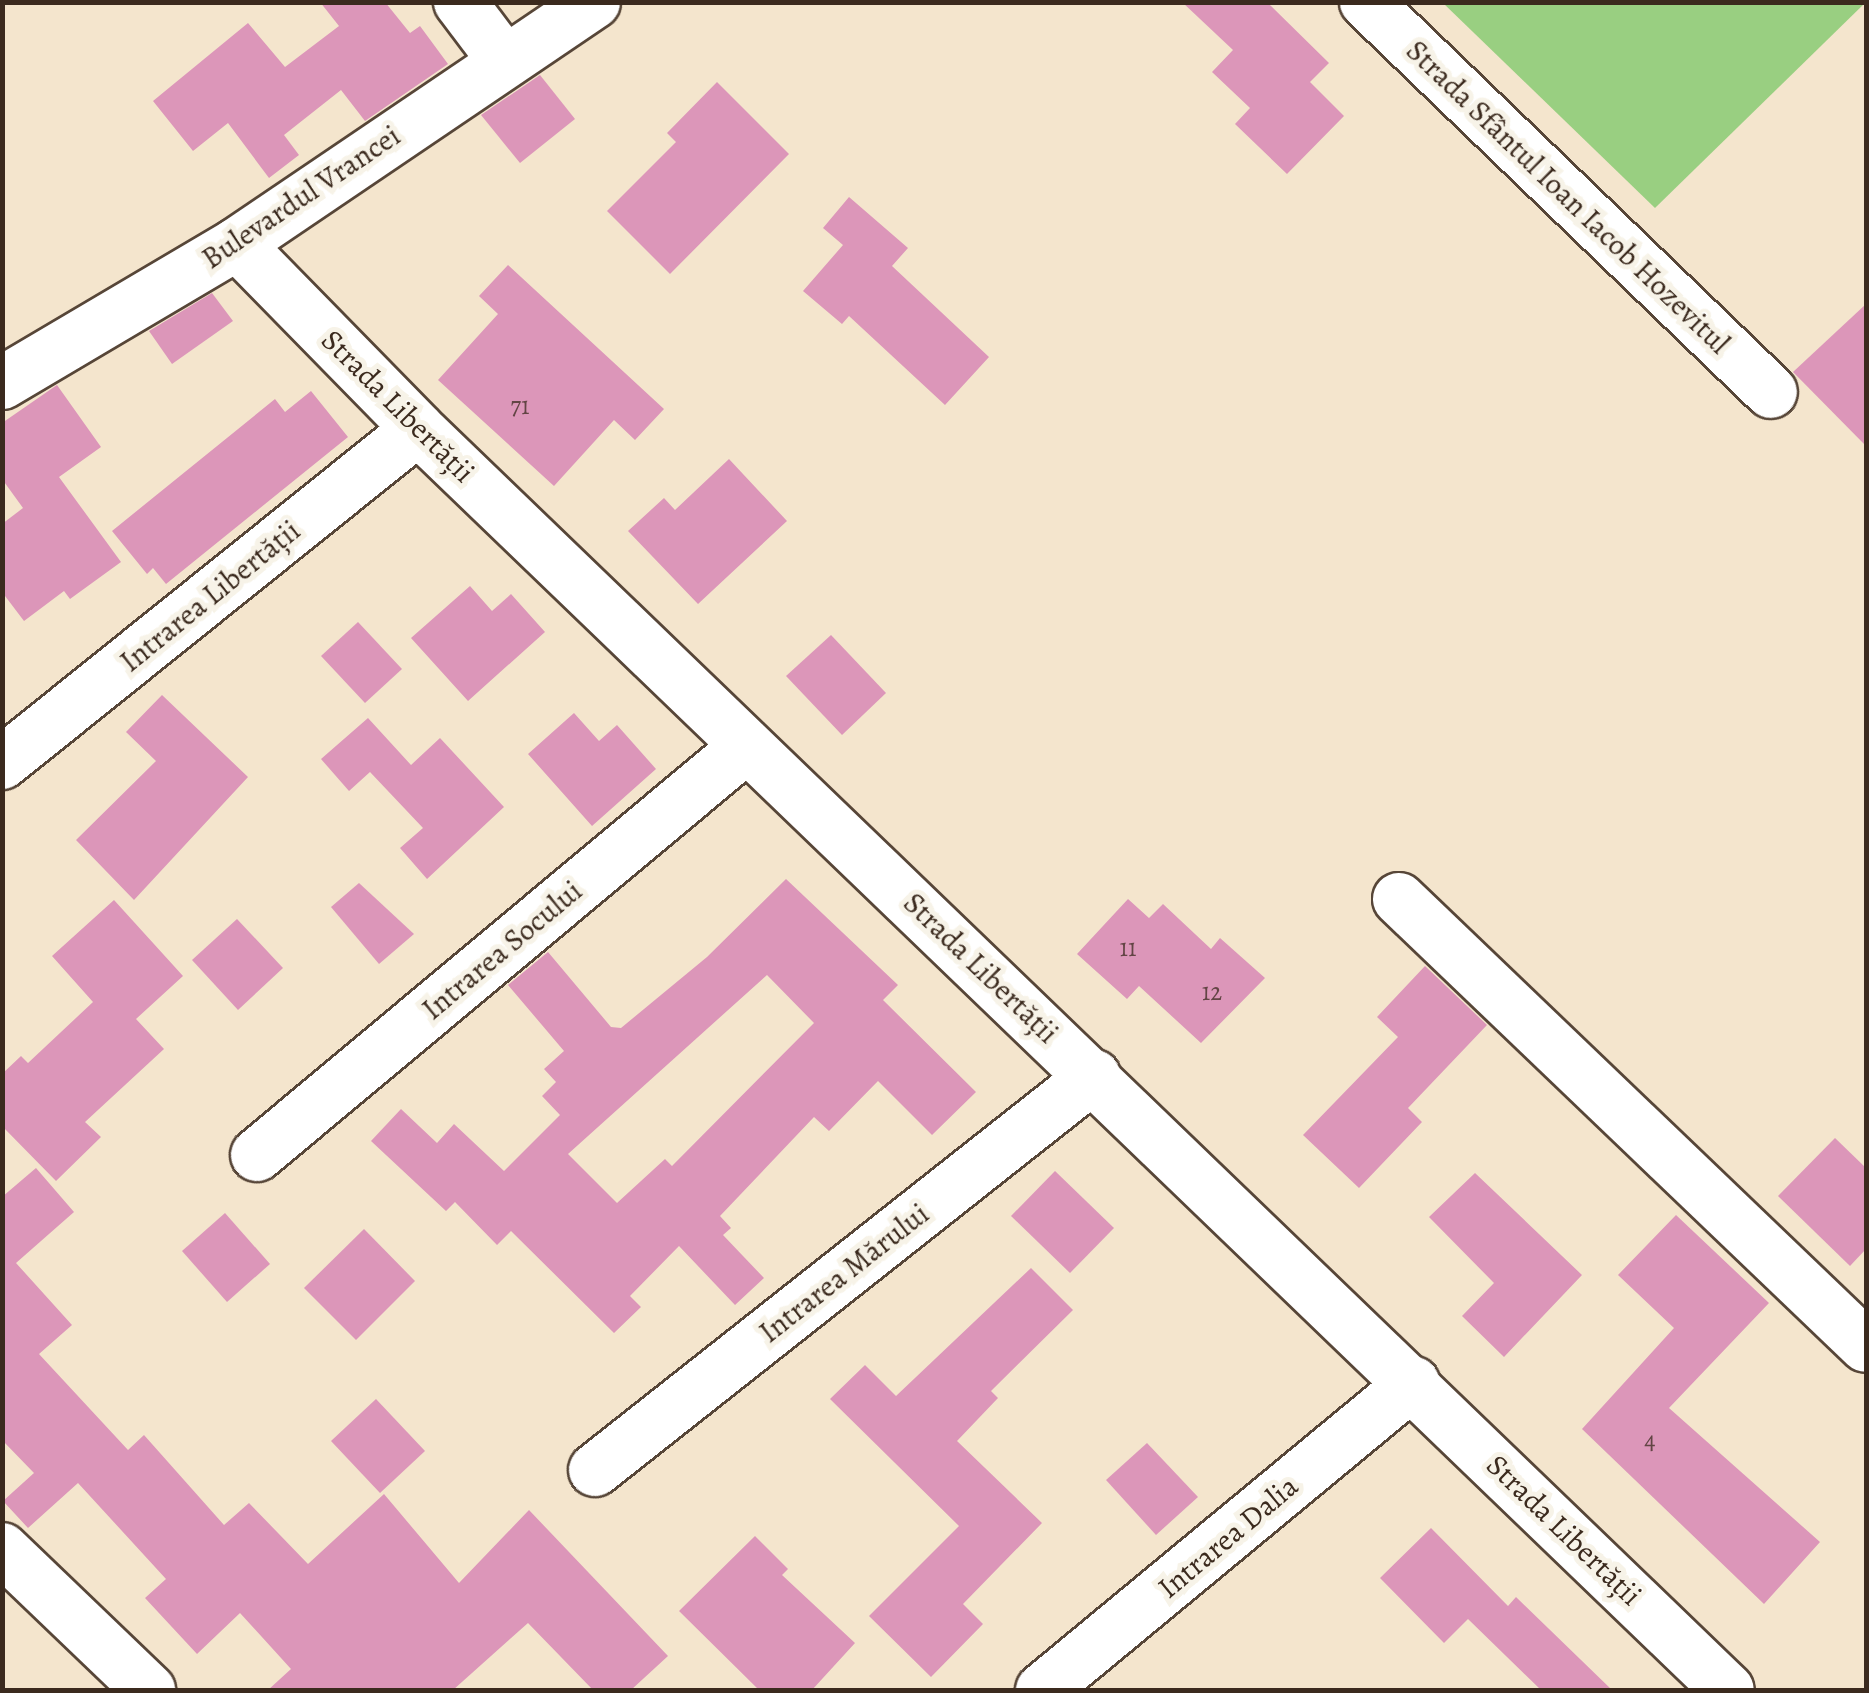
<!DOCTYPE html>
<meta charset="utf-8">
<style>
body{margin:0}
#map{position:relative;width:1869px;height:1693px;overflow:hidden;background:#f4e5cd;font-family:Alegreya,serif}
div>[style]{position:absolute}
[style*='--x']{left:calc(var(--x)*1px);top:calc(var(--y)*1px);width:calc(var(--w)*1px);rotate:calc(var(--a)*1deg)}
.green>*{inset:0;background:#99cf81}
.building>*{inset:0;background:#dc96b9}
.roads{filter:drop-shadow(2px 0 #574638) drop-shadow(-2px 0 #574638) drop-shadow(0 2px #574638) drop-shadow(0 -2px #574638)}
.minor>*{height:52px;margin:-26px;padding:0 26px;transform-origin:26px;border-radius:26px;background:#fff}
span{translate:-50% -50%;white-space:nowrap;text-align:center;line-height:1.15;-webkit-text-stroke:10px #f7f3e8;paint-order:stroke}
.number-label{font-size:25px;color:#634545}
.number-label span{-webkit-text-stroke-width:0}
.street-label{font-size:30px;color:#3b2a1e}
.frame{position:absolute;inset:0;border:5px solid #3b2a1e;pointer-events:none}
</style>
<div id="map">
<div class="green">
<div style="clip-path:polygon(1866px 2px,1655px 208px,1443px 3px,1443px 2px)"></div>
</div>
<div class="building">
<div style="clip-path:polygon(320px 2px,385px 2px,410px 33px,420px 26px,448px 64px,365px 121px,341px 90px,284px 135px,299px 155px,269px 178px,228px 123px,193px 151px,153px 101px,248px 23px,285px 67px,339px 26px)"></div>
<div style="clip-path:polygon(1182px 2px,1267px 2px,1329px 63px,1310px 82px,1344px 116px,1287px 174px,1235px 124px,1250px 108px,1212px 72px,1233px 50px)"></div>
<div style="clip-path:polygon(540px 75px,575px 119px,520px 163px,481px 115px)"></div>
<div style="clip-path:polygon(717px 82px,789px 154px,670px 274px,607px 211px,676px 142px,667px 133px)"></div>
<div style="clip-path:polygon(849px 197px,908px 248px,892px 266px,989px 357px,945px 405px,849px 316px,842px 324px,803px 291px,843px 245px,823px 228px)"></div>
<div style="clip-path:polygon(508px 265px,664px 409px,635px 440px,614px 420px,554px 486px,438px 380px,498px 314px,479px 296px)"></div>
<div style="clip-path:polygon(212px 293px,233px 321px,172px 364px,149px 331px)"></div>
<div style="clip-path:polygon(1866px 304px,1866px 446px,1793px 372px)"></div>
<div style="clip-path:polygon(57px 385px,101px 447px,59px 477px,121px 562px,70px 599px,64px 591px,24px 621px,2px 592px,2px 524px,23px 508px,2px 479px,2px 423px)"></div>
<div style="clip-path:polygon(311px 391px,348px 437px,166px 584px,153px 568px,147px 574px,112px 531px,275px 399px,285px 412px)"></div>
<div style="clip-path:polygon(729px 459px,787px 521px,698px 604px,628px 531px,664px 498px,675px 510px)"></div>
<div style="clip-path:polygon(470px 586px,492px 611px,511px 594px,545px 632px,468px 701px,411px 638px)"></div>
<div style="clip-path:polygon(358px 622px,402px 669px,365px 703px,321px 656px)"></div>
<div style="clip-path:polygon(831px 635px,886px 693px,842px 735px,786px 676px)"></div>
<div style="clip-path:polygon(162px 695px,248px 777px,134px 900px,76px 840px,156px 761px,126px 732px)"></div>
<div style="clip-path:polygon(574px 713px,599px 741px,617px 725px,656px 769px,592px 826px,528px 754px)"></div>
<div style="clip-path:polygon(368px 718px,411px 765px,440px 738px,504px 807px,427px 879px,400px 848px,423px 828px,370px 772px,349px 791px,321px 759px)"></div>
<div style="clip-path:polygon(evenodd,786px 879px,898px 985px,883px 1000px,976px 1092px,932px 1135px,878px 1081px,829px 1131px,814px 1117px,720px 1216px,731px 1228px,723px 1235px,764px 1278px,735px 1305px,679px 1246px,630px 1296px,641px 1307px,614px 1333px,511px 1231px,497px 1245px,455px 1202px,446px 1211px,371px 1141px,401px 1109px,437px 1143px,454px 1124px,504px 1171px,560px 1115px,542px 1096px,556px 1082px,544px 1069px,564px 1051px,508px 985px,548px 952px,611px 1027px,621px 1028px,707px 957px,786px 879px,767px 975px,814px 1023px,672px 1166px,665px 1159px,617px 1203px,568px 1154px,767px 975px)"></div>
<div style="clip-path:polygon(359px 883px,414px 934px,379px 964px,331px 907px)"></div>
<div style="clip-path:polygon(1128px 899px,1149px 918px,1163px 904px,1211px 949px,1220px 938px,1265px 978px,1201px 1043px,1139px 986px,1127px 999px,1077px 954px)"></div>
<div style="clip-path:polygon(114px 900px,183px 976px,136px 1019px,164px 1049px,85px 1122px,101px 1137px,56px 1181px,2px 1126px,2px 1074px,21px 1056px,28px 1063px,93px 1002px,52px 956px)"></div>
<div style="clip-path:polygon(237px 919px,283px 968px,238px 1010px,192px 960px)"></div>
<div style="clip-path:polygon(1425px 966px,1487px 1025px,1408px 1108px,1422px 1122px,1359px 1188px,1303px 1135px,1398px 1037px,1377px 1017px)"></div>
<div style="clip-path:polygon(1835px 1138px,1866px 1168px,1866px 1249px,1850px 1266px,1778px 1196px)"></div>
<div style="clip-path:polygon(36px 1168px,74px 1212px,16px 1263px,72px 1325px,39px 1354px,128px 1450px,144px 1435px,224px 1525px,249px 1503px,308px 1564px,384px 1494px,459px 1583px,529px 1510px,668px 1656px,631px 1690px,593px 1690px,528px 1623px,453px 1690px,268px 1690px,291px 1669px,240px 1613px,197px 1654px,145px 1598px,166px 1579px,78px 1483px,28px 1528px,3px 1501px,34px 1473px,2px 1440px,2px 1197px)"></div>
<div style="clip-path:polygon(1055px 1171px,1114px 1228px,1070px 1273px,1011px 1216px)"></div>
<div style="clip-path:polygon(1475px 1173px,1582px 1275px,1504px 1357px,1462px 1316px,1494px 1283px,1429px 1217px)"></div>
<div style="clip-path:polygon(225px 1213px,270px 1264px,227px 1302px,182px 1251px)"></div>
<div style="clip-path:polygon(1676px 1215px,1769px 1303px,1669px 1408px,1820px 1542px,1764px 1604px,1582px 1429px,1674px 1328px,1618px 1275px)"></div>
<div style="clip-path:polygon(364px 1229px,415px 1281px,356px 1340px,304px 1288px)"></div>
<div style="clip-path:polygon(1031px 1268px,1073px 1310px,991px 1391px,998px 1398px,957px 1441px,1042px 1523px,963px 1604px,983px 1624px,931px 1677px,869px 1616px,959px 1526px,830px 1399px,865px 1365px,896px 1396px)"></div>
<div style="clip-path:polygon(376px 1399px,425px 1451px,380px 1493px,331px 1441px)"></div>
<div style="clip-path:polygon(1147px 1443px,1198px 1497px,1156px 1535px,1106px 1480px)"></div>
<div style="clip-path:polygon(1431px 1528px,1508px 1606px,1516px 1597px,1612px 1690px,1541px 1690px,1468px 1619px,1444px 1643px,1380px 1578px)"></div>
<div style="clip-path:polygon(755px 1536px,788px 1569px,782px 1575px,855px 1643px,812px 1690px,759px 1690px,679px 1611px)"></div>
</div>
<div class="roads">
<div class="minor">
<div style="--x:460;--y:2;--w:71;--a:53"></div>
<div style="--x:1366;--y:2;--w:562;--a:43.92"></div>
<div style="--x:237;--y:244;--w:259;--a:45.6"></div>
<div style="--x:418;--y:429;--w:1818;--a:43.91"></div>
<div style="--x:2;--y:383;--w:273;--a:-30.6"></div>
<div style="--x:237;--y:244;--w:431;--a:-34.1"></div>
<div style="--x:2;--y:763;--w:533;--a:-38.76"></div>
<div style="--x:1399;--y:899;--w:646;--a:43.75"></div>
<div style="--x:257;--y:1155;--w:638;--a:-39.85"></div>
<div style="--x:595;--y:1470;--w:636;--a:-38.29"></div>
<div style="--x:2;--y:1549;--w:204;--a:43.8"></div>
<div style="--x:1042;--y:1690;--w:482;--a:-39.6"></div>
</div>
</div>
<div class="number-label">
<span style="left:520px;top:406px">71</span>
<span style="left:1128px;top:948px">11</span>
<span style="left:1212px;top:992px">12</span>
<span style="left:1650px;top:1441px">4</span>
</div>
<div class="street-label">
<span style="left:301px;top:197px;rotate:-34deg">Bulevardul Vrancei</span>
<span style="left:1568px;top:197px;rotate:44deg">Strada Sfântul Ioan Iacob Hozevitul</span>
<span style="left:398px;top:406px;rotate:45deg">Strada Libertății</span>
<span style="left:210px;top:596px;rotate:-39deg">Intrarea Libertății</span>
<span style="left:502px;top:950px;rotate:-40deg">Intrarea Socului</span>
<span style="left:981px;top:968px;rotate:44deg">Strada Libertății</span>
<span style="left:844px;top:1273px;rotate:-38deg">Intrarea Mărului</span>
<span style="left:1564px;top:1530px;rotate:44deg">Strada Libertății</span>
<span style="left:1228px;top:1537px;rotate:-40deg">Intrarea Dalia</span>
</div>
<div class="frame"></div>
</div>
